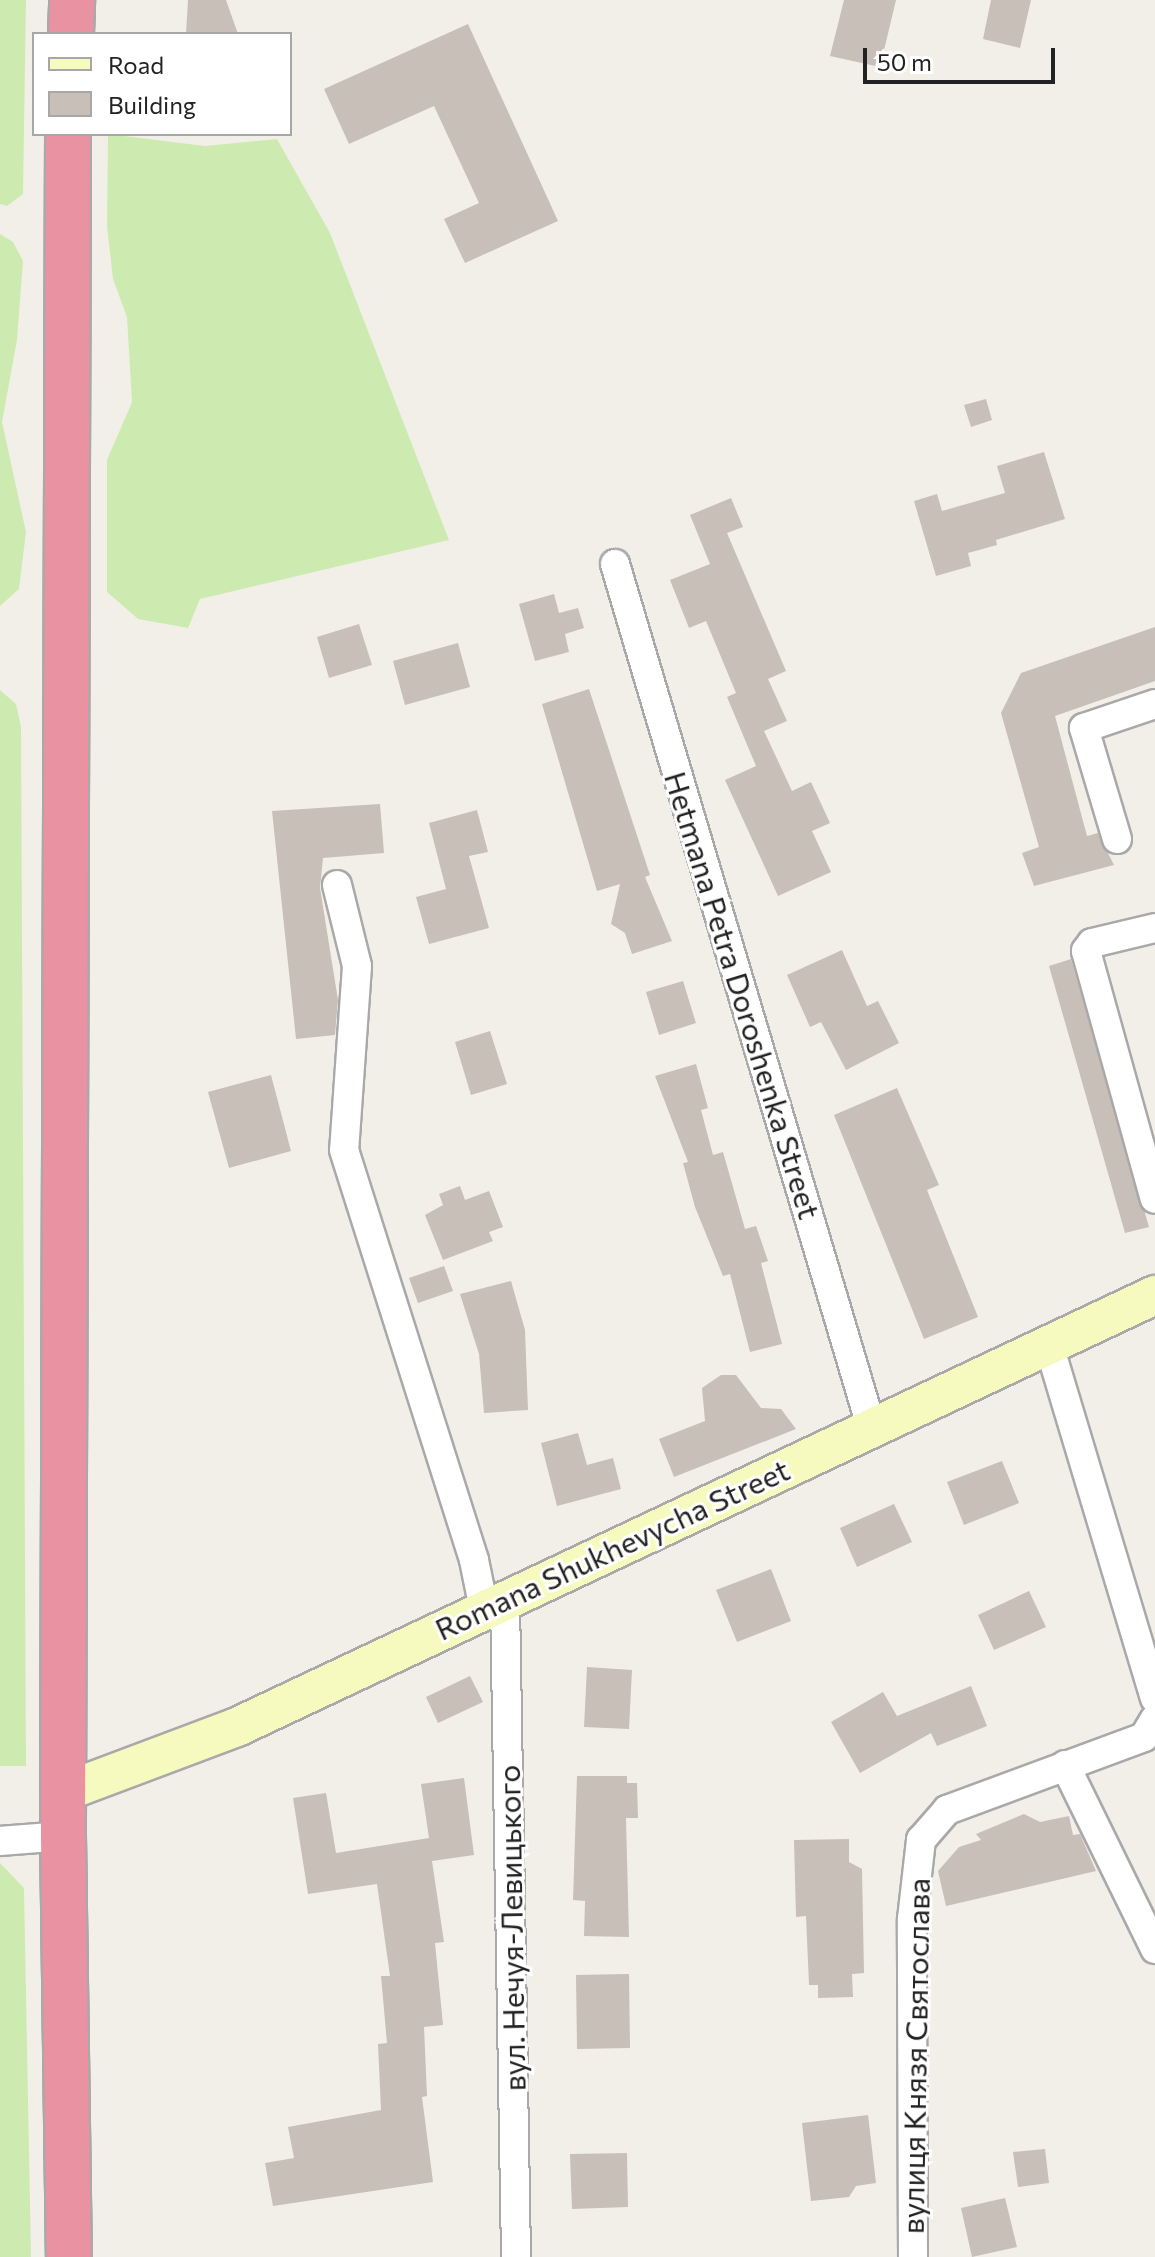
<!DOCTYPE html>
<meta charset="utf-8">
<style>
body{margin:0}
#map{position:relative;width:1155px;height:2257px;overflow:hidden;background:#f2efe9;font-family:Commissioner,sans-serif}
div>[style]{position:absolute}
[style*='--x']{left:calc(var(--x)*1px);top:calc(var(--y)*1px);width:calc(var(--w)*1px);rotate:calc(var(--a)*1deg)}
.grass>*{inset:0;background:#cdebb0}
.building>*{inset:0;background:#c7bfb8}
.roads{filter:drop-shadow(2px 0 #a9a9a9) drop-shadow(-2px 0 #a9a9a9) drop-shadow(0 2px #a9a9a9) drop-shadow(0 -2px #a9a9a9)}
.street>*{height:28px;margin:-14px;padding:0 14px;transform-origin:14px;border-radius:14px;background:#fff}
.secondary>*{height:38px;margin:-19px;padding:0 19px;transform-origin:19px;border-radius:19px;background:#f7fabf}
.highway>*{height:44px;margin:-22px;padding:0 22px;transform-origin:22px;border-radius:22px;background:#e892a2}
span{translate:-50% -50%;white-space:nowrap;text-align:center;line-height:1.15;-webkit-text-stroke:6px #fff;paint-order:stroke}
.street-label{font-size:30px;color:#222}
.legend{position:absolute;left:32px;top:32px;width:260px;height:104px;box-sizing:border-box;background:#fff;border:2px solid #a7a7a7;margin:0;padding:10px 14px;list-style:none;font-size:24px;color:#222}
.legend li{display:flex;align-items:center;gap:16px;height:40px}
.legend b{width:40px;border:2px solid #a7a7a7}
.scale{position:absolute;left:863px;top:48px;width:192px;height:36px;box-sizing:border-box;border:4px solid #222;border-top:0;padding-left:10px;font-size:24px;line-height:28px;white-space:nowrap;color:#222;-webkit-text-stroke:6px #fff;paint-order:stroke}
</style>
<div id="map">
<div class="grass">
<div style="clip-path:polygon(0 0,26px 0,23px 194px,7px 206px,0 204px)"></div>
<div style="clip-path:polygon(108px 134px,205px 146px,277px 139px,330px 233px,449px 540px,200px 599px,188px 628px,138px 619px,107px 592px,107px 460px,132px 402px,127px 317px,113px 279px,107px 226px)"></div>
<div style="clip-path:polygon(0 234px,13px 242px,23px 261px,17px 340px,2px 422px,26px 532px,19px 589px,0 606px)"></div>
<div style="clip-path:polygon(0 690px,16px 704px,21px 727px,26px 1766px,0 1766px)"></div>
<div style="clip-path:polygon(0 1863px,24px 1888px,31px 2257px,0 2257px)"></div>
</div>
<div class="building">
<div style="clip-path:polygon(188px 0,226px 0,238px 34px,186px 34px)"></div>
<div style="clip-path:polygon(844px 0,896px 0,880px 67px,830px 56px)"></div>
<div style="clip-path:polygon(991px 0,1031px 0,1020px 48px,983px 39px)"></div>
<div style="clip-path:polygon(468px 24px,558px 221px,465px 263px,444px 219px,479px 203px,434px 106px,349px 144px,324px 89px)"></div>
<div style="clip-path:polygon(986px 399px,992px 420px,971px 427px,964px 405px)"></div>
<div style="clip-path:polygon(1044px 452px,1065px 519px,996px 540px,997px 545px,968px 553px,971px 566px,936px 576px,914px 501px,937px 494px,942px 511px,1005px 493px,997px 466px)"></div>
<div style="clip-path:polygon(731px 498px,743px 527px,727px 533px,786px 671px,768px 679px,787px 721px,764px 731px,792px 791px,811px 782px,830px 823px,812px 831px,831px 872px,778px 896px,725px 780px,756px 766px,727px 697px,736px 693px,706px 621px,689px 628px,670px 580px,710px 564px,690px 515px)"></div>
<div style="clip-path:polygon(554px 594px,559px 613px,578px 608px,584px 628px,565px 634px,569px 652px,535px 661px,519px 604px)"></div>
<div style="clip-path:polygon(359px 624px,372px 665px,329px 678px,317px 637px)"></div>
<div style="clip-path:polygon(1155px 627px,1155px 681px,1055px 716px,1087px 836px,1098px 833px,1114px 865px,1034px 886px,1022px 853px,1039px 847px,1001px 713px,1021px 673px)"></div>
<div style="clip-path:polygon(458px 643px,470px 687px,405px 705px,393px 661px)"></div>
<div style="clip-path:polygon(589px 689px,650px 875px,645px 877px,672px 941px,632px 954px,625px 933px,611px 924px,620px 884px,597px 891px,542px 704px)"></div>
<div style="clip-path:polygon(380px 804px,384px 853px,323px 858px,320px 888px,338px 1000px,335px 1035px,296px 1039px,272px 811px)"></div>
<div style="clip-path:polygon(477px 810px,488px 852px,469px 856px,489px 928px,429px 944px,416px 897px,446px 889px,429px 823px)"></div>
<div style="clip-path:polygon(842px 950px,867px 1006px,878px 1001px,899px 1043px,846px 1070px,821px 1022px,810px 1027px,787px 975px)"></div>
<div style="clip-path:polygon(1071px 959px,1149px 1227px,1125px 1233px,1049px 966px)"></div>
<div style="clip-path:polygon(683px 981px,696px 1023px,659px 1035px,646px 992px)"></div>
<div style="clip-path:polygon(490px 1031px,507px 1084px,471px 1095px,455px 1042px)"></div>
<div style="clip-path:polygon(696px 1064px,708px 1108px,701px 1110px,713px 1155px,723px 1152px,745px 1229px,756px 1226px,768px 1261px,761px 1263px,782px 1344px,750px 1352px,730px 1274px,723px 1276px,695px 1207px,683px 1163px,688px 1162px,655px 1076px)"></div>
<div style="clip-path:polygon(271px 1075px,291px 1151px,229px 1168px,208px 1092px)"></div>
<div style="clip-path:polygon(897px 1088px,939px 1185px,927px 1190px,978px 1317px,924px 1339px,834px 1115px)"></div>
<div style="clip-path:polygon(460px 1186px,465px 1200px,489px 1191px,503px 1227px,489px 1232px,493px 1241px,443px 1260px,425px 1215px,443px 1205px,439px 1194px)"></div>
<div style="clip-path:polygon(444px 1266px,453px 1291px,418px 1303px,409px 1278px)"></div>
<div style="clip-path:polygon(511px 1281px,525px 1330px,528px 1410px,484px 1413px,479px 1354px,460px 1294px)"></div>
<div style="clip-path:polygon(721px 1375px,736px 1375px,761px 1408px,781px 1409px,796px 1429px,674px 1477px,659px 1439px,705px 1421px,702px 1388px)"></div>
<div style="clip-path:polygon(578px 1433px,587px 1465px,613px 1458px,621px 1489px,557px 1506px,541px 1443px)"></div>
<div style="clip-path:polygon(1002px 1461px,1019px 1503px,964px 1525px,947px 1482px)"></div>
<div style="clip-path:polygon(894px 1504px,912px 1542px,857px 1567px,840px 1528px)"></div>
<div style="clip-path:polygon(771px 1569px,791px 1621px,737px 1642px,716px 1590px)"></div>
<div style="clip-path:polygon(1029px 1591px,1046px 1627px,994px 1650px,978px 1615px)"></div>
<div style="clip-path:polygon(587px 1667px,632px 1670px,629px 1729px,584px 1727px)"></div>
<div style="clip-path:polygon(470px 1676px,483px 1702px,438px 1723px,426px 1697px)"></div>
<div style="clip-path:polygon(971px 1686px,987px 1726px,937px 1746px,931px 1733px,860px 1773px,831px 1722px,883px 1692px,897px 1716px)"></div>
<div style="clip-path:polygon(577px 1776px,627px 1776px,627px 1783px,637px 1783px,638px 1818px,626px 1818px,629px 1937px,584px 1936px,585px 1901px,573px 1900px)"></div>
<div style="clip-path:polygon(464px 1778px,474px 1855px,432px 1861px,444px 1942px,435px 1943px,443px 2025px,424px 2027px,427px 2096px,422px 2097px,433px 2182px,273px 2206px,265px 2163px,294px 2158px,288px 2127px,381px 2110px,378px 2044px,387px 2043px,381px 1976px,390px 1976px,377px 1884px,308px 1894px,293px 1798px,326px 1793px,336px 1853px,429px 1838px,421px 1784px)"></div>
<div style="clip-path:polygon(1024px 1814px,1040px 1822px,1069px 1816px,1073px 1835px,1080px 1834px,1096px 1871px,946px 1906px,938px 1871px,959px 1847px,981px 1840px,976px 1834px)"></div>
<div style="clip-path:polygon(849px 1839px,849px 1862px,862px 1869px,864px 1973px,852px 1974px,853px 1997px,818px 1998px,818px 1985px,809px 1985px,806px 1916px,796px 1917px,794px 1840px)"></div>
<div style="clip-path:polygon(629px 1974px,630px 2048px,577px 2049px,576px 1975px)"></div>
<div style="clip-path:polygon(868px 2115px,876px 2183px,856px 2186px,849px 2197px,811px 2201px,802px 2123px)"></div>
<div style="clip-path:polygon(1045px 2149px,1049px 2183px,1018px 2187px,1013px 2152px)"></div>
<div style="clip-path:polygon(627px 2153px,628px 2207px,572px 2209px,570px 2154px)"></div>
<div style="clip-path:polygon(1005px 2198px,1017px 2247px,972px 2257px,961px 2208px)"></div>
</div>
<div class="roads">
<div class="street">
<div style="--x:615;--y:564;--w:899;--a:73.46"></div>
<div style="--x:1117;--y:839;--w:116;--a:-106.6"></div>
<div style="--x:1084;--y:728;--w:75;--a:-18.7"></div>
<div style="--x:337;--y:885;--w:83;--a:76.1"></div>
<div style="--x:357;--y:966;--w:184;--a:94"></div>
<div style="--x:344;--y:1150;--w:430;--a:72.4"></div>
<div style="--x:474;--y:1560;--w:50;--a:78.5"></div>
<div style="--x:1155;--y:928;--w:65;--a:166.6"></div>
<div style="--x:1092;--y:943;--w:10;--a:127"></div>
<div style="--x:1086;--y:951;--w:257;--a:74.5"></div>
<div style="--x:1048;--y:1342;--w:372;--a:73.3"></div>
<div style="--x:505;--y:1600;--w:657;--a:89.04"></div>
<div style="--x:1065;--y:1765;--w:205;--a:63.9"></div>
<div style="--x:0;--y:1841;--w:63;--a:-4.5"></div>
<div style="--x:913;--y:2257;--w:338;--a:-90.2"></div>
<div style="--x:912;--y:1919;--w:80;--a:-83.5"></div>
<div style="--x:921;--y:1840;--w:40;--a:-49"></div>
<div style="--x:947;--y:1810;--w:210;--a:-20.3"></div>
<div style="--x:1144;--y:1737;--w:21;--a:-59"></div>
</div>
<div class="secondary">
<div style="--x:64;--y:1792;--w:185;--a:-20.6"></div>
<div style="--x:237;--y:1727;--w:1015;--a:-25.2"></div>
</div>
<div class="highway">
<div style="--x:71;--y:34;--w:34;--a:-88"></div>
<div style="--x:68;--y:134;--w:1702;--a:90.17"></div>
<div style="--x:63;--y:1836;--w:421;--a:89.2"></div>
</div>
</div>
<div class="street-label">
<span style="left:743px;top:995px;rotate:73deg">Hetmana Petra Doroshenka Street</span>
<span style="left:612px;top:1549px;rotate:-25deg">Romana Shukhevycha Street</span>
<span style="left:511px;top:1928px;rotate:-91deg">вул. Нечуя-Левицького</span>
<span style="left:915px;top:2056px;rotate:-89deg">вулиця Князя Святослава</span>
</div>
<ul class="legend">
<li><b style="height:10px;background:#f7fabf"></b>Road</li>
<li><b style="height:22px;background:#c7bfb8"></b>Building</li>
</ul>
<div class="scale">50 m</div>
</div>
